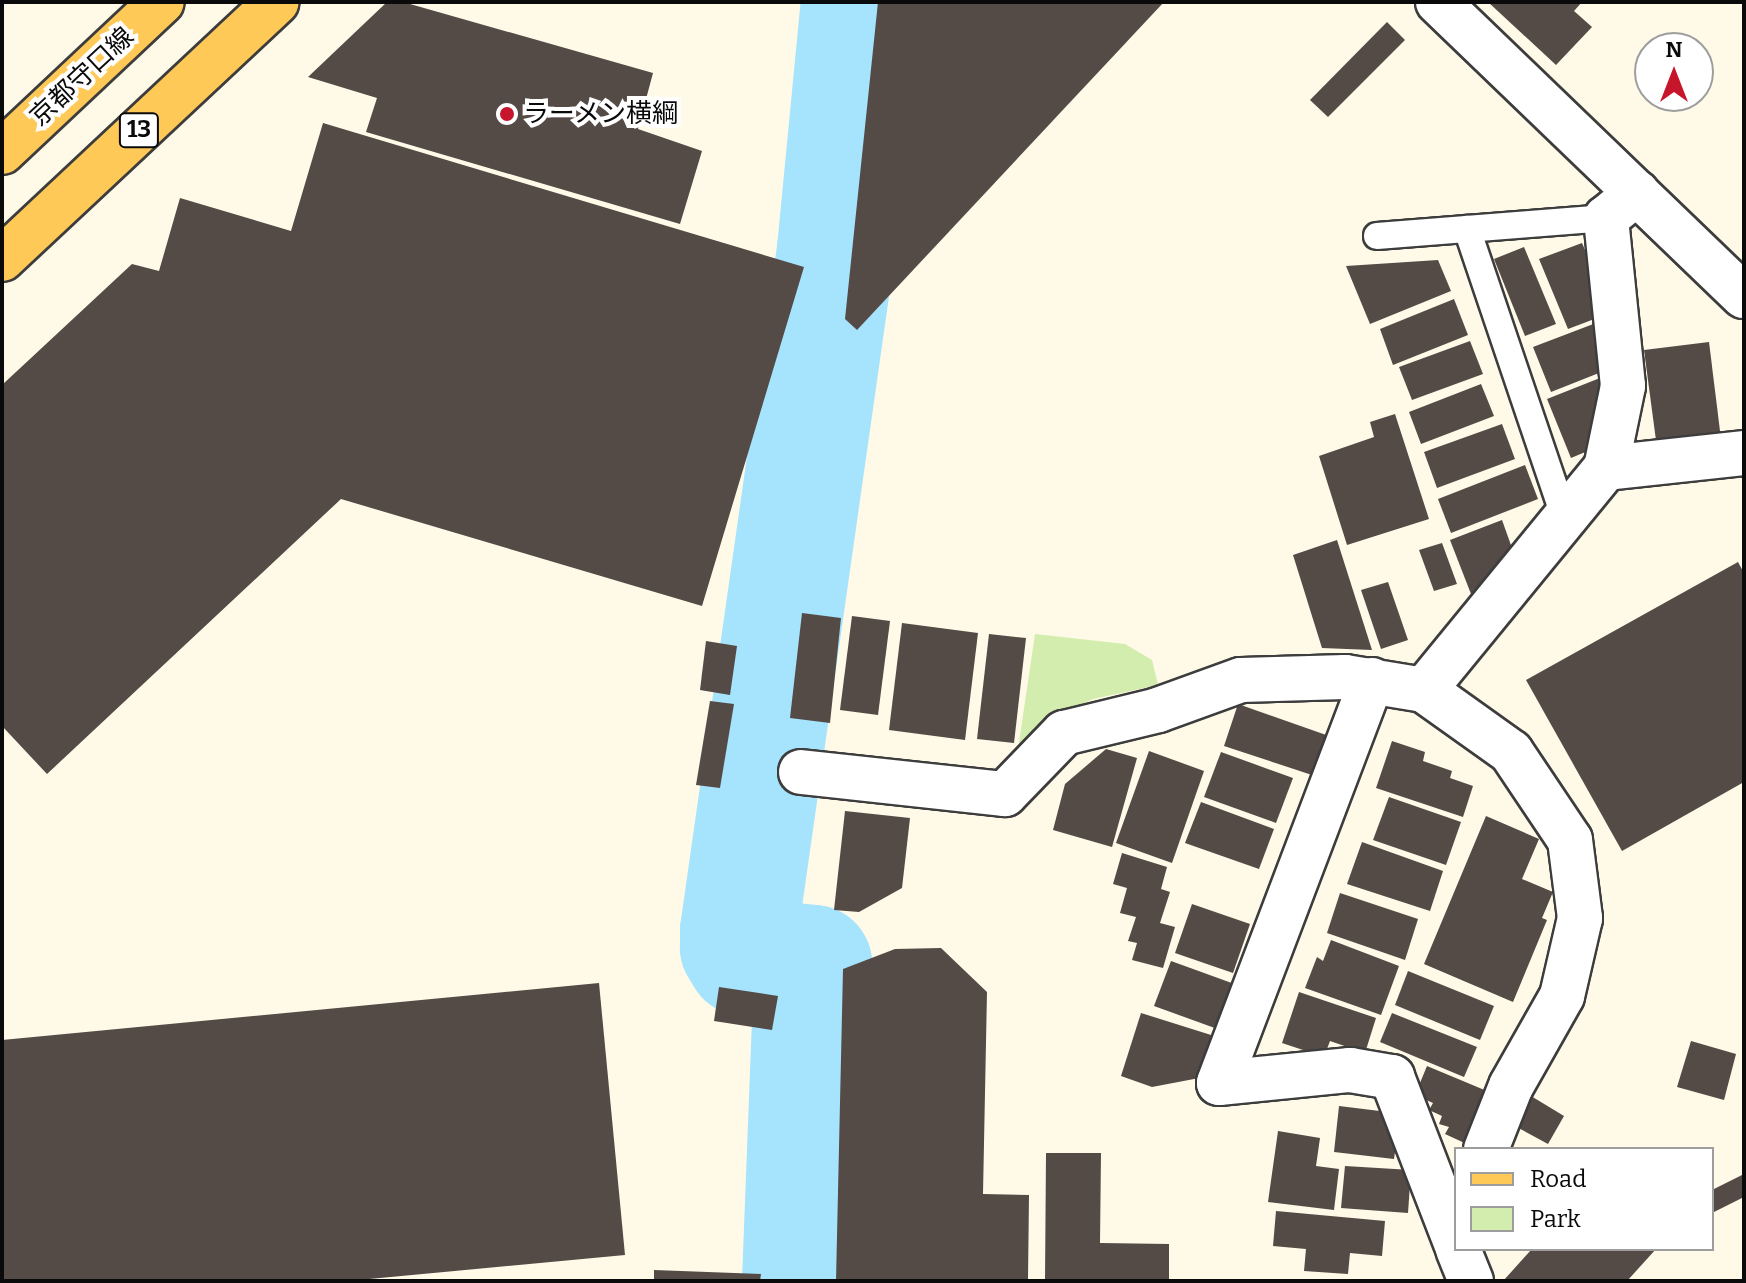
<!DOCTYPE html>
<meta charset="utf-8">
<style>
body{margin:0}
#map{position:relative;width:1746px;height:1283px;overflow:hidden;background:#fff9e8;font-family:Bitter,"Noto Sans JP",serif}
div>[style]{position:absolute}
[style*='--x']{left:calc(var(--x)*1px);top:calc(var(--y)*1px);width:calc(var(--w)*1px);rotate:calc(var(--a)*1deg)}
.green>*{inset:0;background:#d3edae}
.river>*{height:118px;margin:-59px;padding:0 59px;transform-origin:59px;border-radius:59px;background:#a6e3fd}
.building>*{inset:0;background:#544a46}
.roads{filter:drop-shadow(2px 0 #3d3d3d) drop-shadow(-2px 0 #3d3d3d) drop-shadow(0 2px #3d3d3d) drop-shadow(0 -2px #3d3d3d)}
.lane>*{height:26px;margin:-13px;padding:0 13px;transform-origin:13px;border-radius:13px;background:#fff}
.street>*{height:44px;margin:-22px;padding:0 22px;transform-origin:22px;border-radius:22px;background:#fff}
.primary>*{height:44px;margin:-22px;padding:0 22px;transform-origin:22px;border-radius:22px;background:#ffc958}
.dots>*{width:22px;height:22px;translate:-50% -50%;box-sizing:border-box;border:4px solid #fff;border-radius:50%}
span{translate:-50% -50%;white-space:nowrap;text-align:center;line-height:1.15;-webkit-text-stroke:8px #fff;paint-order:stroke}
.shield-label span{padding:2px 6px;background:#fff;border:2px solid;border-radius:6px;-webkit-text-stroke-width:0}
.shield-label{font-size:24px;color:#0a0a0a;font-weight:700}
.street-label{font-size:26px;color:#0a0a0a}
.poi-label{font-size:26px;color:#0a0a0a}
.left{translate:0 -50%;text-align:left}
.frame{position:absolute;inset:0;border:4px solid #0a0a0a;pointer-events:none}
.legend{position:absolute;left:1454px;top:1147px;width:260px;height:104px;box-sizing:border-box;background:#fff;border:2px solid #9d9d9d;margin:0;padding:10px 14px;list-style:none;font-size:24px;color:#0a0a0a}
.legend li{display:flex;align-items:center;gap:16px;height:40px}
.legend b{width:40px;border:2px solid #9d9d9d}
.north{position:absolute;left:1634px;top:32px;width:80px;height:80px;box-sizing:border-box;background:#fff;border:2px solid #9d9d9d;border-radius:50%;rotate:0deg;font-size:22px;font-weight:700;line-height:32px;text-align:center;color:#0a0a0a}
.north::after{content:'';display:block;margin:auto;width:28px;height:36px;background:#c7162c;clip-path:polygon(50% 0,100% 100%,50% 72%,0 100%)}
</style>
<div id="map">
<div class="green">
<div style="clip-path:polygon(1035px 634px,1125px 644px,1152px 660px,1158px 685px,1093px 699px,1047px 720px,1016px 763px)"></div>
</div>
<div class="river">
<div style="--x:801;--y:1281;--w:317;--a:-87.8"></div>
<div style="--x:813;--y:964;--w:68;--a:-174.1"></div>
<div style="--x:745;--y:957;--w:12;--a:-121"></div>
<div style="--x:739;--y:947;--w:16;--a:-90"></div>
<div style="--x:739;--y:931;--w:688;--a:-81.89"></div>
<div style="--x:836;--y:250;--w:249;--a:-84.5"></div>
</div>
<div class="building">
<div style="clip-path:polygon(387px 2px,403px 2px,653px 73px,638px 129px,702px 151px,680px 224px,366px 132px,377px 98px,308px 77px)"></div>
<div style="clip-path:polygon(878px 2px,1164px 2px,857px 330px,845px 319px)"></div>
<div style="clip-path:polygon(1488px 2px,1582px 2px,1574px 11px,1592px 27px,1556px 65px)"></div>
<div style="clip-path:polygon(1387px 22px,1405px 40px,1328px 117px,1310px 100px)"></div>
<div style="clip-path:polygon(323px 123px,804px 267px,702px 606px,341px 499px,47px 774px,2px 726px,2px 385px,132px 264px,159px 271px,180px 198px,291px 231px)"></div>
<div style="clip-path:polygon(1582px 243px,1596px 275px,1589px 278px,1605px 315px,1568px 329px,1539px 259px)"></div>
<div style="clip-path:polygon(1524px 247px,1556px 324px,1525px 336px,1494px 259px)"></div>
<div style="clip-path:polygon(1438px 260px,1451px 291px,1370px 324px,1346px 266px)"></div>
<div style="clip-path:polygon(1454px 299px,1468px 335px,1393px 365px,1380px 329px)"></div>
<div style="clip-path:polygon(1596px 323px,1607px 351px,1597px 356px,1604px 371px,1551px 392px,1533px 347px)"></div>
<div style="clip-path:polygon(1470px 341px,1483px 374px,1412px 400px,1399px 367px)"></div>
<div style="clip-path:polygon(1709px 342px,1721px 439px,1657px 448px,1644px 350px)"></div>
<div style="clip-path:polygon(1605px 376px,1602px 445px,1571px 458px,1547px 399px)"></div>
<div style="clip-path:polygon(1481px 384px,1494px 416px,1421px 444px,1409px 412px)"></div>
<div style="clip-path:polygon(1395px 414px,1429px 519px,1347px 545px,1319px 456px,1374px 437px,1370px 422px)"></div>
<div style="clip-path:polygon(1502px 424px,1515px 459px,1437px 488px,1424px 452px)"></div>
<div style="clip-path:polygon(1525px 465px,1538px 499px,1451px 533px,1438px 499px)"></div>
<div style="clip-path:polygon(1502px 520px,1512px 548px,1471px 594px,1450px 540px)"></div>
<div style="clip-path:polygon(1337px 540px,1372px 650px,1322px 648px,1293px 555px)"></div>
<div style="clip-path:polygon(1442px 543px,1457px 584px,1434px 591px,1419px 550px)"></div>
<div style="clip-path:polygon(1738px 562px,1744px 573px,1744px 782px,1622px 851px,1526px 680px)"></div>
<div style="clip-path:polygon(1388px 582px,1408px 640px,1381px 649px,1361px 590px)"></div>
<div style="clip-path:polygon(802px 613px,841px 618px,830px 723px,790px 718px)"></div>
<div style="clip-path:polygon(852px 616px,890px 621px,878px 715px,840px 710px)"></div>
<div style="clip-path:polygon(902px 623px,978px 633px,965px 740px,889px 730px)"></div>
<div style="clip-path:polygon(989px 634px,1026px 638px,1014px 743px,977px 739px)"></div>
<div style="clip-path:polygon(706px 641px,737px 646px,730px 695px,700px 690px)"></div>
<div style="clip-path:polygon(710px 701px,734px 704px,720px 788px,696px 785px)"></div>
<div style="clip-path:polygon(1238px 704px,1329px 736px,1315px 776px,1224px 746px)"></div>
<div style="clip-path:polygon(1392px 741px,1425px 752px,1423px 761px,1452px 771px,1450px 778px,1473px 786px,1463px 817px,1376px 788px)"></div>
<div style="clip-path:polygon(1106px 749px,1137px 758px,1112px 847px,1053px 830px,1065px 784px)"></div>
<div style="clip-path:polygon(1149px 751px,1204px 771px,1172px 863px,1116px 843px)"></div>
<div style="clip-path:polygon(1221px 752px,1293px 778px,1276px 823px,1204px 797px)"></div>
<div style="clip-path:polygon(1389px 797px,1461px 822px,1446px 865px,1373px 840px)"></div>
<div style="clip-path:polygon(1201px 802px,1274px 829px,1259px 869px,1185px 843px)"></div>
<div style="clip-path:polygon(845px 811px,910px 818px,902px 888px,859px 912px,834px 910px)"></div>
<div style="clip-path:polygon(1486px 816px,1539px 839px,1522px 879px,1553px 892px,1542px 918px,1547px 920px,1513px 1002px,1424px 964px)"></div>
<div style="clip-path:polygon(1362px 842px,1443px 871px,1430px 911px,1347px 884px)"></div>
<div style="clip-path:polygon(1122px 853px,1167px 867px,1161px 889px,1170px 892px,1160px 923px,1175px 927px,1163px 968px,1132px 960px,1137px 943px,1128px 941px,1136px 917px,1120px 913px,1127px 888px,1113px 884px)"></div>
<div style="clip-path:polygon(1340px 893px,1418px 919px,1405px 960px,1327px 933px)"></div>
<div style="clip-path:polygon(1192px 904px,1250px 924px,1233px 973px,1175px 953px)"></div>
<div style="clip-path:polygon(1331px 940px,1399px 966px,1381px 1015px,1305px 988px,1317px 957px,1323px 961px)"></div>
<div style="clip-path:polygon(941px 948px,987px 992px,983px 1194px,1029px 1195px,1028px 1280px,836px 1281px,843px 969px,895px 949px)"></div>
<div style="clip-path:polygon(1171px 961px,1240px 986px,1223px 1031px,1154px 1006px)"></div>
<div style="clip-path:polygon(1408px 971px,1494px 1006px,1480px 1040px,1395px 1005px)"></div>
<div style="clip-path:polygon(599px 983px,625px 1255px,348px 1281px,2px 1281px,2px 1040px)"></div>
<div style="clip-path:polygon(719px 987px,778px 996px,772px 1030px,714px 1021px)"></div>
<div style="clip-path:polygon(1299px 992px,1376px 1018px,1365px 1053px,1330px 1041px,1324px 1057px,1282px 1043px)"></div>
<div style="clip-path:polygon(1141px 1013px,1227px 1040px,1215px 1075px,1152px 1087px,1121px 1076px)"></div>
<div style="clip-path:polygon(1392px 1013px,1477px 1047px,1464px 1077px,1380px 1042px)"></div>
<div style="clip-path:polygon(1691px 1041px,1736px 1054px,1724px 1100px,1677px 1087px)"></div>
<div style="clip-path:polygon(1427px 1066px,1494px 1094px,1471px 1146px,1445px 1134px,1449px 1127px,1439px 1124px,1442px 1116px,1429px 1110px,1433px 1103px,1415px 1095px)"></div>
<div style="clip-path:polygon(1531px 1096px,1564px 1116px,1548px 1144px,1515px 1126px)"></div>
<div style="clip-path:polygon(1339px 1106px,1388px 1112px,1399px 1125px,1394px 1159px,1334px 1152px)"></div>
<div style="clip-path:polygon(1278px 1131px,1320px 1138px,1316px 1166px,1339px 1169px,1334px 1210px,1268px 1202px)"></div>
<div style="clip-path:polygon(1046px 1153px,1101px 1153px,1100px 1243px,1169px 1244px,1169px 1281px,1045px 1281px)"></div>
<div style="clip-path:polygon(1345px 1166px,1411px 1170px,1408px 1213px,1341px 1208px)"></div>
<div style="clip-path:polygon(1744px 1174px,1744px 1197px,1712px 1213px,1712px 1190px)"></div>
<div style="clip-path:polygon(1276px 1211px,1385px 1221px,1382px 1256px,1350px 1253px,1348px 1274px,1304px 1271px,1306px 1249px,1273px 1246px)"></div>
<div style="clip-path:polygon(1532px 1249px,1656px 1249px,1627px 1281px,1503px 1281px)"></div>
<div style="clip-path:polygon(654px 1270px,761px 1274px,760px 1281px,654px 1281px)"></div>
</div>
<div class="roads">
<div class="lane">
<div style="--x:1467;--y:229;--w:306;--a:71.3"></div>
<div style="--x:1377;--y:236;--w:230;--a:-4.5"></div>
</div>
<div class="street">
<div style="--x:1438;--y:2;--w:424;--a:43.9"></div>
<div style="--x:1606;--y:468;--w:84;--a:-78.3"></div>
<div style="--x:1623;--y:386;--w:169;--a:-95.8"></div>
<div style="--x:1606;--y:218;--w:40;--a:-39"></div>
<div style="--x:1372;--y:680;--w:431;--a:110.8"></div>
<div style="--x:1219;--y:1083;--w:132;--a:-5.7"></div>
<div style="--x:1350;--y:1070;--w:43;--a:9.5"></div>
<div style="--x:1392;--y:1077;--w:178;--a:68.9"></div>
<div style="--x:1424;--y:690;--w:287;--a:-50.7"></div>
<div style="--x:1606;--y:468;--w:139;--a:-6.2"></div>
<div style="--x:801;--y:772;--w:205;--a:6.2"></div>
<div style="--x:1005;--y:794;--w:85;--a:-46"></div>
<div style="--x:1064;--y:733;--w:97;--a:-13.7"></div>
<div style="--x:1158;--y:710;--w:88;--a:-19.9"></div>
<div style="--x:1241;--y:680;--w:104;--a:-1.7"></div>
<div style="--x:1345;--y:677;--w:80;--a:9.3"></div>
<div style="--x:1424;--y:690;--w:107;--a:35.5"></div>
<div style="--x:1511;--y:752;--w:106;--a:56.2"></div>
<div style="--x:1570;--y:840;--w:79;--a:82.7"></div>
<div style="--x:1580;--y:918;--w:80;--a:103"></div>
<div style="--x:1562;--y:996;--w:103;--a:119.5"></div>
<div style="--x:1511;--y:1086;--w:68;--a:111.6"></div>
<div style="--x:1458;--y:1249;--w:35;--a:68"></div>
</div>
<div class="primary">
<div style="--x:2;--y:152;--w:219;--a:-43.2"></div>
<div style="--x:2;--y:259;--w:376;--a:-43.1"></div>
</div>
</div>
<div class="dots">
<div style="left:507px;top:114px;background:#c7162c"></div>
</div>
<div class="shield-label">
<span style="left:139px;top:130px">13</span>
</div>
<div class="street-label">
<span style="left:82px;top:77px;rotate:-43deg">京都守口線</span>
</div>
<div class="poi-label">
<span class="left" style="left:523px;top:114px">ラーメン横綱</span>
</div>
<div class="frame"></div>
<ul class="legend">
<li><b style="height:10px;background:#ffc958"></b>Road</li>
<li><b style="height:22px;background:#d3edae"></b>Park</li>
</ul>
<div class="north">N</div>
</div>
